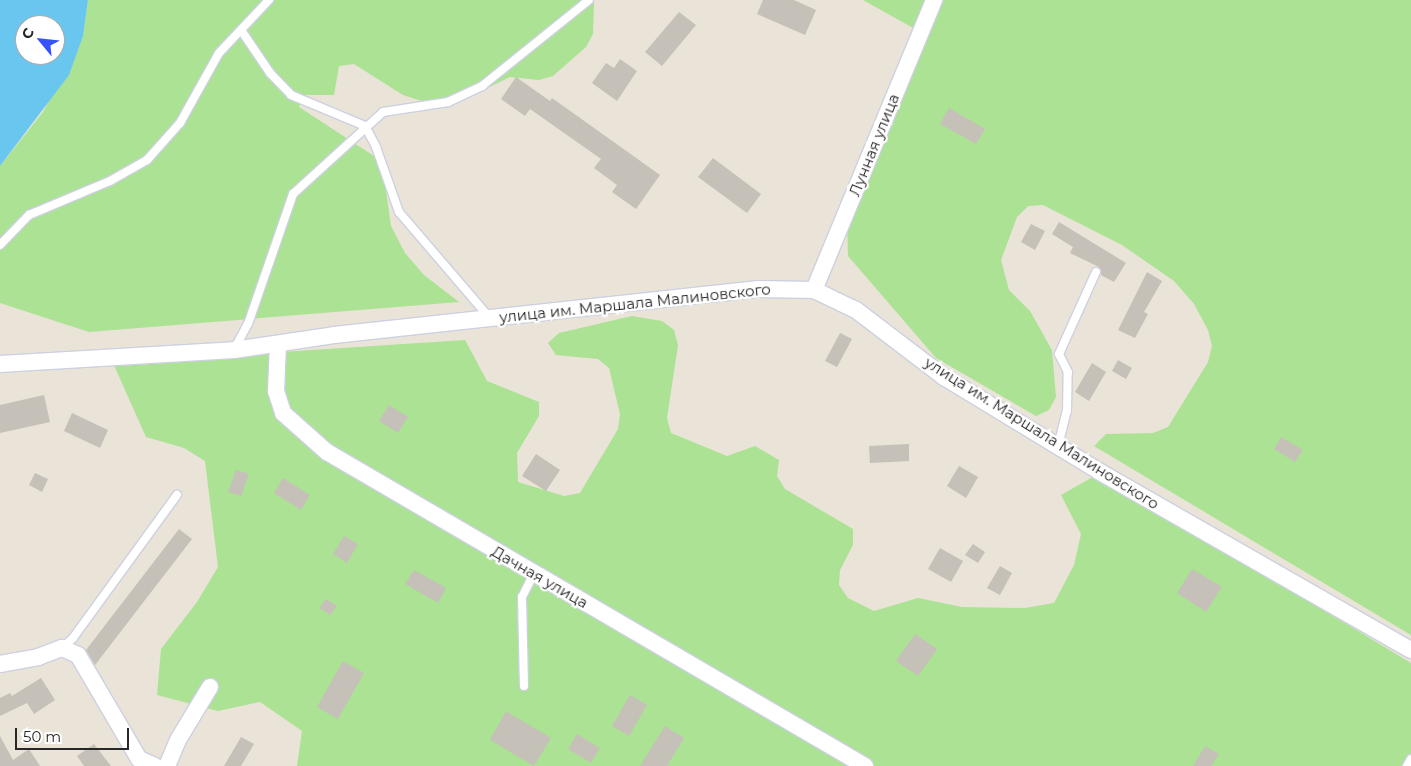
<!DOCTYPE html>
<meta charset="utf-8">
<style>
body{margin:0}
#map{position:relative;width:1411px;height:766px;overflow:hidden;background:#eae3d8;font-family:Montserrat,sans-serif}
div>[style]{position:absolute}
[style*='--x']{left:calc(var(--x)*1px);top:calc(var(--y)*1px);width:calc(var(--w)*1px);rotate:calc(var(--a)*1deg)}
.green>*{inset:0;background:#abe293}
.water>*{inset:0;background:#69c6ef}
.building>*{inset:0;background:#c5c0b8}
.roads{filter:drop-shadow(1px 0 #cdd0e1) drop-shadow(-1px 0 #cdd0e1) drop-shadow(0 1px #cdd0e1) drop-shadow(0 -1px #cdd0e1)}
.service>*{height:8px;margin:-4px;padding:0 4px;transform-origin:4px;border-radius:4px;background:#fff}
.minor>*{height:16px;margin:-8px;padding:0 8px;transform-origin:8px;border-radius:8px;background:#fff}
span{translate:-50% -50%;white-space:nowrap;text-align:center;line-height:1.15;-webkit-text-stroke:4.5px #fff;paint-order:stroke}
.street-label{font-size:15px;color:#272727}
.north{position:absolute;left:15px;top:15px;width:50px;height:50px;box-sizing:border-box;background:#fff;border:1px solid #a9a9a9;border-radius:50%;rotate:298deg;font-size:14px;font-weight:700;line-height:20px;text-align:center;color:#272727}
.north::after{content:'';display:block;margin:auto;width:18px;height:22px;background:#3552fb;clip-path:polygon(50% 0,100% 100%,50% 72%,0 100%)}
.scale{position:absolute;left:15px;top:728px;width:114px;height:22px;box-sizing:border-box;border:2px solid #272727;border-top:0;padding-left:6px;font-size:15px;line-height:18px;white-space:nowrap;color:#272727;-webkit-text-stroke:4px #fff;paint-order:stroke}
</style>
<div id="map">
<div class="green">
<div style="clip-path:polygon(88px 0,594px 0,593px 34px,586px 47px,553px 76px,539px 80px,510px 77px,459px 102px,431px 104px,403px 95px,354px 64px,339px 66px,334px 95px,306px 95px,299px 107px,374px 156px,385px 184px,391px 226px,405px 253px,424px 275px,459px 302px,89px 332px,0 303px,0 166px,43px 112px,83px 36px)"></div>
<div style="clip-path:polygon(863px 0,1411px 0,1411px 635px,1094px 446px,1106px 434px,1153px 433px,1168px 427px,1208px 362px,1212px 346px,1208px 330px,1194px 304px,1174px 281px,1122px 245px,1043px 205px,1028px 206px,1017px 217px,1001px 260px,1009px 290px,1030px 311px,1052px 350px,1056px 397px,1049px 410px,1036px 416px,936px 358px,848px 256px,847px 221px,875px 164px,886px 127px,924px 34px)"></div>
<div style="clip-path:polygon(632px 316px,662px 321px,674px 330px,678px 345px,667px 418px,671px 433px,727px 456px,755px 446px,779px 460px,777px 476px,785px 489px,853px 529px,853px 545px,840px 570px,839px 585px,848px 598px,874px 611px,918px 598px,962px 607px,1025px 608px,1054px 603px,1074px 565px,1081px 534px,1061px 495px,1098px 474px,1411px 663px,1411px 766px,297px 766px,302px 731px,260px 702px,218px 711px,157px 695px,161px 649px,197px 602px,218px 567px,205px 461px,184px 448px,146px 437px,113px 363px,465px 340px,487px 381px,539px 402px,539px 416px,517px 453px,518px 482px,564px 496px,580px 493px,618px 429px,620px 414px,609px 368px,598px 359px,556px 355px,548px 343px,559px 333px)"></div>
</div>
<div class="water">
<div style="clip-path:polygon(evenodd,0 0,88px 0,83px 36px,69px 75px,0 166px,0 0,25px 25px,55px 25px,55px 55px,25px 55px,25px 25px)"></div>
</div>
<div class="building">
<div style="clip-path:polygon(763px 0,794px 0,816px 10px,805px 35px,757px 14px)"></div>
<div style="clip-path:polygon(679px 12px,696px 25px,662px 66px,645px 52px)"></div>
<div style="clip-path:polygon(620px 59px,637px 71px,617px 101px,592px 83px,606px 63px,614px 68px)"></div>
<div style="clip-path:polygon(516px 77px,550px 101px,552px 98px,660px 175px,636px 209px,612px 192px,617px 185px,594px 168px,601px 159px,530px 109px,525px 116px,501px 99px)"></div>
<div style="clip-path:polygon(949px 108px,985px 129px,976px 144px,940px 124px)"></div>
<div style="clip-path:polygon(713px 158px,761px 194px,747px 213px,698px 177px)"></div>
<div style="clip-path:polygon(1059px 222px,1126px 263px,1114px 282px,1101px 275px,1099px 267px,1070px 253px,1073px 247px,1052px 234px)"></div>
<div style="clip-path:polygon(1031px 224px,1045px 231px,1035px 250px,1021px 242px)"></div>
<div style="clip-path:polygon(1147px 272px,1162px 281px,1144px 312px,1148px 314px,1135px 338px,1118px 330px)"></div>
<div style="clip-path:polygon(840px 333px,852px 339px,837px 367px,825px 361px)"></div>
<div style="clip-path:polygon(1118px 360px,1132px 368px,1126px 379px,1112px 371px)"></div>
<div style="clip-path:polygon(1092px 363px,1106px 372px,1089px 401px,1075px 392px)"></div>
<div style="clip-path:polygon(44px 395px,50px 422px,0 433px,0 405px)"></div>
<div style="clip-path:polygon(389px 405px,408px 417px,398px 433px,379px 421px)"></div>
<div style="clip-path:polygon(72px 413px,108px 430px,100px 448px,64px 431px)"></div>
<div style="clip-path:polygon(1281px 437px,1303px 450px,1295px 462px,1274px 449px)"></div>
<div style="clip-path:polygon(909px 444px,909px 461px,870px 463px,869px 446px)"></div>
<div style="clip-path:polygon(536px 454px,560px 470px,546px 491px,522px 476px)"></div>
<div style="clip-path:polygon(959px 466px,978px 477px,966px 498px,947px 486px)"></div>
<div style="clip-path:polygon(236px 470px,249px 474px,241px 496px,228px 492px)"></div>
<div style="clip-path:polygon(35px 473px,48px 479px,42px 492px,29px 485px)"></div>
<div style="clip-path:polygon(283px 478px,310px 495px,301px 510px,274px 493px)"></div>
<div style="clip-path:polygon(179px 529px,192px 539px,95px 665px,86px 650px)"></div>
<div style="clip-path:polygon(344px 536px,358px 544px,347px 563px,333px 554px)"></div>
<div style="clip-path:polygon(973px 544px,985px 552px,978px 563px,965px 555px)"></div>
<div style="clip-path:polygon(940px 548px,963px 561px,951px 582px,928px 569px)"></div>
<div style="clip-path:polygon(1000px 566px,1012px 573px,1000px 595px,987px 588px)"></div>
<div style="clip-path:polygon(1192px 569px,1222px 587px,1206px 612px,1177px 593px)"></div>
<div style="clip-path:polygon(414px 570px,446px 588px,438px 603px,405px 584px)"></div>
<div style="clip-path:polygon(326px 599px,337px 606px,330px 615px,319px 608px)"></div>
<div style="clip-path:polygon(915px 634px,937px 649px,918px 676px,896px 661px)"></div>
<div style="clip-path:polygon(343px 661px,364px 673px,338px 719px,317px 707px)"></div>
<div style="clip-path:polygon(41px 678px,55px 700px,34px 714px,27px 703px,0 716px,0 698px,10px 693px,12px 696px)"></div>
<div style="clip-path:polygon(630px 695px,647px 705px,629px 736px,612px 726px)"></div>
<div style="clip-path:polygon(506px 711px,551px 738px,534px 766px,490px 740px)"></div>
<div style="clip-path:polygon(665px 726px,684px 738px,667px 766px,640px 766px)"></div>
<div style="clip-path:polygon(577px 734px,600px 748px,591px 763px,568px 749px)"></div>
<div style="clip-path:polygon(0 736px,13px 760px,29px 749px,40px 766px,0 766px)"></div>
<div style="clip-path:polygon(241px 737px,254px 744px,241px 766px,224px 766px)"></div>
<div style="clip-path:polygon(94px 744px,111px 766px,84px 766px,77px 756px)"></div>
<div style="clip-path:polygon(1205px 746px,1219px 754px,1211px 766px,1193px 766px)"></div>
</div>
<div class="roads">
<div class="service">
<div style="--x:241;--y:30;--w:52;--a:56"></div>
<div style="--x:270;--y:73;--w:30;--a:46"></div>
<div style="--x:291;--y:95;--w:80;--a:22.7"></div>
<div style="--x:365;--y:126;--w:24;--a:62"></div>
<div style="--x:376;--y:147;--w:69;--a:70.5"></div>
<div style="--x:399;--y:212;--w:140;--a:49.4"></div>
<div style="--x:0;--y:245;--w:42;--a:-46"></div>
<div style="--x:29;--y:215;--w:88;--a:-22.8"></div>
<div style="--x:110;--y:181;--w:43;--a:-29.6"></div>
<div style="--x:147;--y:160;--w:50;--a:-48.3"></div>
<div style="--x:180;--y:123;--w:80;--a:-60.9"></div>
<div style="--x:219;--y:53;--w:73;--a:-46.7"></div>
<div style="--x:235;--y:348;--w:27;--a:-62"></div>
<div style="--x:248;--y:324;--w:138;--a:-70.9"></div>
<div style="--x:293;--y:194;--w:122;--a:-42.3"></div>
<div style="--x:383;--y:112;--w:66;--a:-8.7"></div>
<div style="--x:448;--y:102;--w:38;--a:-25"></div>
<div style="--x:482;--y:86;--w:137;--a:-38.8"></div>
<div style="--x:1058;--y:446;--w:36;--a:-76"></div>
<div style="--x:1067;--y:411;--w:39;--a:-89"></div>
<div style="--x:1068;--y:372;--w:20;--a:-117"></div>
<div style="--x:1059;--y:354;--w:90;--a:-65.7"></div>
<div style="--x:62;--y:648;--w:15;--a:-42"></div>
<div style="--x:73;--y:638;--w:177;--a:-54"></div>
<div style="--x:524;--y:686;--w:89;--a:-91.3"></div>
<div style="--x:522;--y:597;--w:27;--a:-63"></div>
<div style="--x:1407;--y:766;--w:8;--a:-60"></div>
</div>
<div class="minor">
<div style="--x:814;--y:290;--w:314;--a:-67.5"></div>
<div style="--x:278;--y:344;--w:47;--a:92.4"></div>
<div style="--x:276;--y:391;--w:23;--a:72"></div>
<div style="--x:283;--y:413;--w:59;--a:41.6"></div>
<div style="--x:327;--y:452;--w:623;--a:30.27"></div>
<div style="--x:0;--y:364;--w:234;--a:-3.4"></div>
<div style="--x:234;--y:350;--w:101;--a:-8.5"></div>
<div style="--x:334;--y:335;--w:427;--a:-6.2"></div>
<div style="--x:759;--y:289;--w:55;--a:1"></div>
<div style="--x:814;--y:290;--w:47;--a:25.5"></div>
<div style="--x:856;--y:310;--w:111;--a:37.3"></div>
<div style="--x:944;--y:377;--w:183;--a:31.3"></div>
<div style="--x:1100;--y:472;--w:358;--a:29.8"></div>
<div style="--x:0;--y:664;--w:39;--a:-10"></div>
<div style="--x:38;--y:657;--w:26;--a:-21"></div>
<div style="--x:62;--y:648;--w:17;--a:24"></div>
<div style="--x:78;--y:655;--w:121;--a:59.6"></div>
<div style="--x:139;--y:759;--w:17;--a:24"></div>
<div style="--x:167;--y:766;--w:28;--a:-67"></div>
<div style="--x:178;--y:740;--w:62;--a:-58.9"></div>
</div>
</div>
<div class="street-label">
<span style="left:874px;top:145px;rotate:-68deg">Лунная улица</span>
<span style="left:635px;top:303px;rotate:-6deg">улица им. Маршала Малиновского</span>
<span style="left:1042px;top:433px;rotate:32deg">улица им. Маршала Малиновского</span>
<span style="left:540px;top:577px;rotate:30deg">Дачная улица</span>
</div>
<div class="north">С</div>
<div class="scale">50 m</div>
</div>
